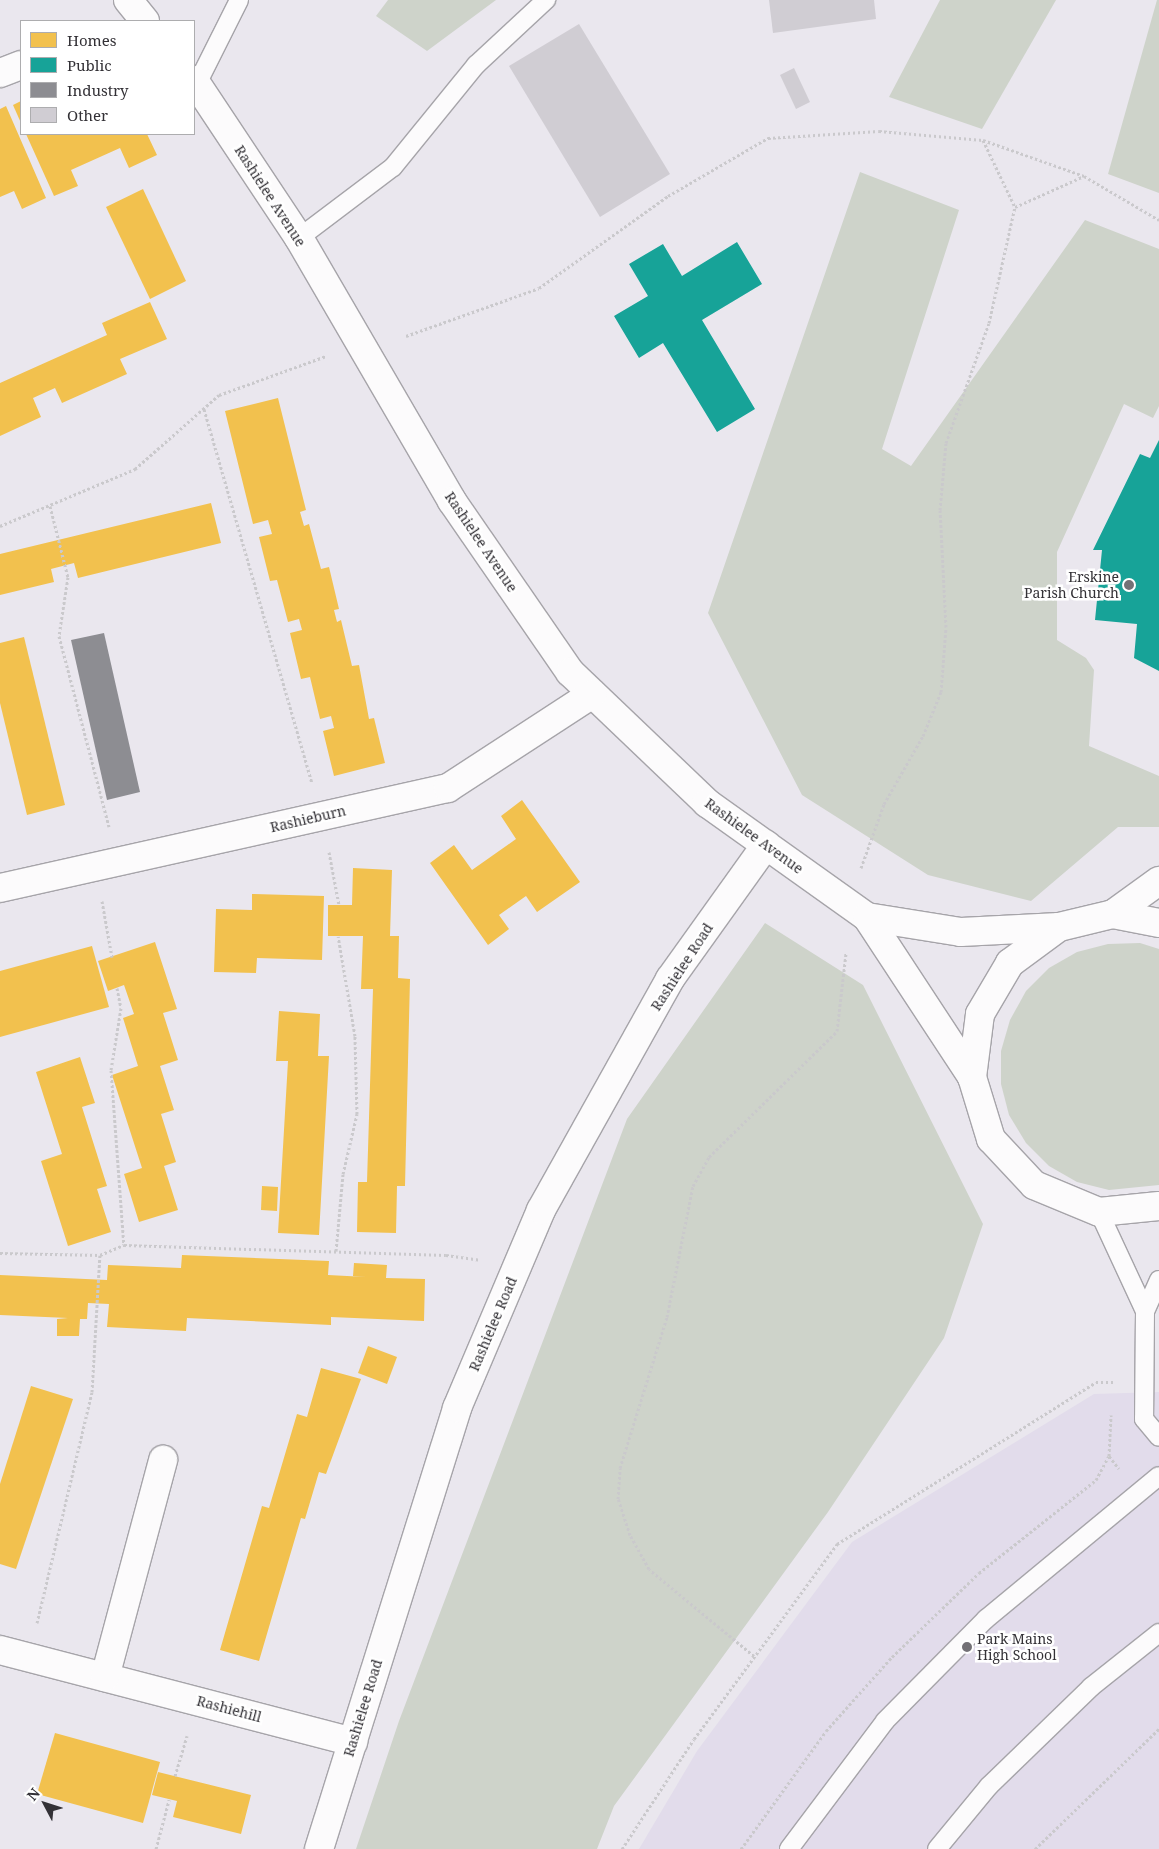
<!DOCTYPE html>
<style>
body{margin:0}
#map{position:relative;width:1159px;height:1849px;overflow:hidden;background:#eae7ee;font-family:"Noto Serif",serif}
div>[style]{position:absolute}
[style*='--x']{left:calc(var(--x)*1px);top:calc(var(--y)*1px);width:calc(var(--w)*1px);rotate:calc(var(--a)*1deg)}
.built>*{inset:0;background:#e2dceb}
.green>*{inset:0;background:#ced3ca}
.homes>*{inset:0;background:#f2c14e}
.public>*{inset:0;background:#17a398}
.industry>*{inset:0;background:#8d8d92}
.building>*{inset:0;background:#d0cdd3}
.path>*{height:3px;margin-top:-1.5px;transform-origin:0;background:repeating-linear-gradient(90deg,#cac9cc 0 2.5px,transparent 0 5px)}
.roads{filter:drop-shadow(1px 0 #a6a4a9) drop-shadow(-1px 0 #a6a4a9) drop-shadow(0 1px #a6a4a9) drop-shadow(0 -1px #a6a4a9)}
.service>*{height:18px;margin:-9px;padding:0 9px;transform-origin:9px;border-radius:9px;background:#fcfbfc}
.minor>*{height:28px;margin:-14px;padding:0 14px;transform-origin:14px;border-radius:14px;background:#fcfbfc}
.tertiary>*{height:28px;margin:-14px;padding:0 14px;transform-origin:14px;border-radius:14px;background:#fcfbfc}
.dots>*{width:14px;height:14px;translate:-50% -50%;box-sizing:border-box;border:2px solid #fff;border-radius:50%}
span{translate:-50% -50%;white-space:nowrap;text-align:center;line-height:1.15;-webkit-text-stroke:5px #fff;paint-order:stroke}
.street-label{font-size:14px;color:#333136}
.poi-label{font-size:14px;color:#333136}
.right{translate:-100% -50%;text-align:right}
.left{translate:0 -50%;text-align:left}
.legend{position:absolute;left:20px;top:20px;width:175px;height:115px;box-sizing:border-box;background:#fff;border:1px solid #adadaf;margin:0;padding:6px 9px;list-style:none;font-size:15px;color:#333136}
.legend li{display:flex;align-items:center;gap:10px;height:25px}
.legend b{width:25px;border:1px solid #adadaf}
.north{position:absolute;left:20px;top:1779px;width:50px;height:50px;-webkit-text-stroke:4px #fff;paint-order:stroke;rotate:310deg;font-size:14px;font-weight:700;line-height:20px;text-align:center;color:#333136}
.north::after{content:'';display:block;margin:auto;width:18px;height:22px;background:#333136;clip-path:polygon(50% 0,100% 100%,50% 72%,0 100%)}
</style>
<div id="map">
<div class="built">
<div style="clip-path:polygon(1159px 1392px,1159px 1849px,639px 1849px,697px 1751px,852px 1542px,1094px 1394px)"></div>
</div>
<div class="green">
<div style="clip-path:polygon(388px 0,496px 0,427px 51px,376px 16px)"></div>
<div style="clip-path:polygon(940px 0,1056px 0,982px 129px,889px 97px)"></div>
<div style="clip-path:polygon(1157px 0,1159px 0,1159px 193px,1108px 174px)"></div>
<div style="clip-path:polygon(860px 172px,959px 210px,882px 449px,911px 466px,1085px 220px,1159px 249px,1159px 406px,1153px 418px,1124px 404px,1057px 552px,1057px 640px,1086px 658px,1094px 670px,1089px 746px,1159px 776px,1159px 827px,1118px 827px,1031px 901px,928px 875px,802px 795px,708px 613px)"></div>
<div style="clip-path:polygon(765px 923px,863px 985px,983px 1224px,944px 1338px,828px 1512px,614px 1806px,597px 1849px,356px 1849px,399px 1721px,627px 1119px)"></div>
<div style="clip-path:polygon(1140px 943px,1159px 949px,1159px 1185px,1109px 1190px,1077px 1182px,1049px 1166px,1026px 1143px,1009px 1115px,1001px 1084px,1001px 1051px,1010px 1020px,1026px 991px,1049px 968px,1077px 952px,1108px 944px)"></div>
</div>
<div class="homes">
<div style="clip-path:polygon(21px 101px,21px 123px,13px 105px)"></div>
<div style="clip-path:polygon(6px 106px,46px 198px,22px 209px,14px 191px,0 197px,0 109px)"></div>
<div style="clip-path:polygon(26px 134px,147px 134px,157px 155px,129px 168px,120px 148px,71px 170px,78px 186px,54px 196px)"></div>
<div style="clip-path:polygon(143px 189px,186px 281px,150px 299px,106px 207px)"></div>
<div style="clip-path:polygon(150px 302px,167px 339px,120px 359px,127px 374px,62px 403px,55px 388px,33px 398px,41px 417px,0 436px,0 383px,107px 335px,102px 323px)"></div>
<div style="clip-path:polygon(278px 398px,306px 510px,300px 512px,304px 526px,309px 524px,321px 569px,329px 567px,339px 609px,334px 610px,337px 622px,341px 620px,352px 666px,359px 665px,369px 719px,374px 718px,385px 763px,334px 776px,323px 731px,334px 728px,331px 716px,320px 719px,310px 677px,301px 679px,290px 633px,302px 630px,299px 619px,288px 622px,277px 580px,270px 581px,259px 537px,272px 534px,268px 520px,253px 524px,225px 411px)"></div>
<div style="clip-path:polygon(211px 503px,221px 543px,78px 578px,74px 563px,51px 569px,54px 582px,0 595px,0 554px)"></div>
<div style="clip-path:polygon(24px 637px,65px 805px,27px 815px,0 703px,0 643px)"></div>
<div style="clip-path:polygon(522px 800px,580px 882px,537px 912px,526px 896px,499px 915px,509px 929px,488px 945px,430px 863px,454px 845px,472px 870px,516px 839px,501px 816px)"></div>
<div style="clip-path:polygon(353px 868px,392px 870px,390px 936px,399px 936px,398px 978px,410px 979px,405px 1186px,397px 1186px,396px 1233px,357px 1232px,358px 1182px,367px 1182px,373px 989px,361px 989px,363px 936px,328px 936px,328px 905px,352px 905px)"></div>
<div style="clip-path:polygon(252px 894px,324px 896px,322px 960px,257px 958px,256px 973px,214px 972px,216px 909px,252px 910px)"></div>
<div style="clip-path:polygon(155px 942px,177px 1009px,163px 1013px,178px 1060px,160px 1066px,174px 1110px,161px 1114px,176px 1162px,164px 1166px,178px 1210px,139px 1222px,124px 1174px,142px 1168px,112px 1075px,138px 1066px,123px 1018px,134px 1014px,124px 985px,108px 991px,98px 961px)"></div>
<div style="clip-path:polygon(92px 946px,109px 1007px,0 1037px,0 971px)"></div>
<div style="clip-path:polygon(279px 1011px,320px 1014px,318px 1056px,329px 1056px,319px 1235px,278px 1233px,288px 1061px,276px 1061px)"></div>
<div style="clip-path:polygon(80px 1057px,95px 1103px,82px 1107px,107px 1186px,97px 1189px,111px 1232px,68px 1246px,41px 1161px,62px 1154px,36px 1072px)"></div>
<div style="clip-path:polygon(262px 1186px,278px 1187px,277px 1211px,261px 1210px)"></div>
<div style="clip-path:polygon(182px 1255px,329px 1261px,328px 1275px,366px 1277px,353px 1276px,354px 1263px,387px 1265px,386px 1278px,425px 1279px,424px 1321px,331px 1317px,331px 1325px,187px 1318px,186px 1331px,107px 1327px,109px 1304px,88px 1303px,87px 1319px,80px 1319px,79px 1336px,57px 1336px,57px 1319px,68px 1318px,0 1315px,0 1275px,107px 1280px,108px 1265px,181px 1268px)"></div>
<div style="clip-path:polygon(368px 1346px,397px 1357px,387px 1384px,358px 1373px)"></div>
<div style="clip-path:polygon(321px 1368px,361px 1379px,326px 1474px,319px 1472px,305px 1519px,301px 1518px,259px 1661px,220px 1650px,262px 1506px,269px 1508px,297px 1414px,307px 1417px)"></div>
<div style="clip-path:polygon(31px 1386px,73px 1399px,16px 1569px,0 1564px,0 1484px)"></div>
<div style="clip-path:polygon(55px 1733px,160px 1762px,143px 1823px,37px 1794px)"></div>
<div style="clip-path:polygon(158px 1772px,251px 1795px,241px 1834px,173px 1817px,177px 1801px,152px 1795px)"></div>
</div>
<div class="public">
<div style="clip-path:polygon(737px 242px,762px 284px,702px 320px,755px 409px,717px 432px,663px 343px,639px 358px,614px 316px,648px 296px,629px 264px,663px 244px,682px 276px)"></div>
<div style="clip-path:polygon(1159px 440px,1159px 671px,1134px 658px,1137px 624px,1095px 620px,1102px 550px,1093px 550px,1140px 454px,1150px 458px)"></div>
</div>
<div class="industry">
<div style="clip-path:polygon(104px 633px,140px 792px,107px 800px,71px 640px)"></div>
</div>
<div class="building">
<div style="clip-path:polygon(769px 0,874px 0,876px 19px,773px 33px)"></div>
<div style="clip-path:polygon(579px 24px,670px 174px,600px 217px,509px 66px)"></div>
<div style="clip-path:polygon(794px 68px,810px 102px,796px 109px,780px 75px)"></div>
</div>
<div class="path">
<div style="--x:983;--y:140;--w:74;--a:64.5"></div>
<div style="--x:406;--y:336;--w:141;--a:-19.8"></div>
<div style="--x:539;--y:288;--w:158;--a:-35.5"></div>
<div style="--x:668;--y:196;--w:116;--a:-30.1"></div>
<div style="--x:768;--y:138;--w:111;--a:-3.6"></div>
<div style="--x:879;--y:131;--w:104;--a:4.9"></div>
<div style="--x:983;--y:140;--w:107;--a:19.6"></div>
<div style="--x:1084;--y:176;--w:87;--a:30.4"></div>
<div style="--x:204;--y:409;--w:388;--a:73.9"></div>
<div style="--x:50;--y:506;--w:73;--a:75.8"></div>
<div style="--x:68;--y:577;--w:60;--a:98.7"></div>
<div style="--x:59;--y:636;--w:197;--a:75.3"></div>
<div style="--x:0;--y:526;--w:147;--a:-22.9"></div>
<div style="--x:135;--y:469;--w:112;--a:-41.4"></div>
<div style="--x:219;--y:395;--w:114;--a:-20"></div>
<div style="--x:329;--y:852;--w:54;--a:79.3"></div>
<div style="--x:861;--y:868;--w:68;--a:-70.2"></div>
<div style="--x:884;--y:804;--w:78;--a:-60.2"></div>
<div style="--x:923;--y:736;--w:48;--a:-67.8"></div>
<div style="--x:941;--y:692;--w:65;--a:-85.6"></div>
<div style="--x:946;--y:627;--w:117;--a:-92.9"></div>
<div style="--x:940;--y:510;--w:67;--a:-84.9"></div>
<div style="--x:946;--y:443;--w:127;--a:-70.3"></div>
<div style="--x:989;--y:323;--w:119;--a:-77.4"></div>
<div style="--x:1015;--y:207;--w:76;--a:-24.2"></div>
<div style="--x:102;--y:901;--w:57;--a:79.9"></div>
<div style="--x:117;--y:988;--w:20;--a:79"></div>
<div style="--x:121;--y:1008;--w:63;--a:99.2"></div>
<div style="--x:111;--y:1070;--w:175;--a:85.8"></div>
<div style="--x:336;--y:1251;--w:77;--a:-84.8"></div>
<div style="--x:343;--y:1174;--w:62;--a:-76.9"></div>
<div style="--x:357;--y:1114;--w:78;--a:-91.5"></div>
<div style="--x:355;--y:1036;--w:101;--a:-99.6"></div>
<div style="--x:0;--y:1253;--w:100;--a:1.1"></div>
<div style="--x:100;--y:1255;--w:26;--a:-23"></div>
<div style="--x:124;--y:1245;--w:322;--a:1.8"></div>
<div style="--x:446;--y:1255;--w:34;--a:8"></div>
<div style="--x:1109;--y:1456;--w:16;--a:52"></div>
<div style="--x:37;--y:1623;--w:237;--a:-76.6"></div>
<div style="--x:92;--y:1392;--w:137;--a:-86.7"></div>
<div style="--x:754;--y:1656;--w:136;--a:-140.4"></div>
<div style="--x:649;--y:1569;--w:39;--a:-119"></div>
<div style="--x:630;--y:1535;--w:38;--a:-108"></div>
<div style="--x:618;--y:1499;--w:31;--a:-86"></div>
<div style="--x:620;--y:1468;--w:158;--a:-72.7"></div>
<div style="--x:667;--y:1317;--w:134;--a:-78.8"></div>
<div style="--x:693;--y:1186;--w:33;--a:-61"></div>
<div style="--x:709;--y:1157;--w:180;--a:-44.5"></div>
<div style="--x:837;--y:1031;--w:79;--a:-83.4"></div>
<div style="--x:175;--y:1776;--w:42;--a:-73.3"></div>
<div style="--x:156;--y:1849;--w:51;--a:-75.1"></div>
<div style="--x:622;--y:1849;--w:131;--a:-56.8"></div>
<div style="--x:694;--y:1739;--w:242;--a:-53.7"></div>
<div style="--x:837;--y:1544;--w:305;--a:-32"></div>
<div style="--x:1096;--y:1382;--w:17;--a:0"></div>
<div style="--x:741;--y:1849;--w:145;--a:-54.2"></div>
<div style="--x:826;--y:1731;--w:99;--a:-48.3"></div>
<div style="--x:892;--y:1657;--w:121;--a:-44"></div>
<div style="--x:979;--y:1573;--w:149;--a:-38.5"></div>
<div style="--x:1096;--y:1480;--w:27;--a:-62"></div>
<div style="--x:1109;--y:1456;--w:41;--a:-87.2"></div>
<div style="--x:1035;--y:1849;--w:173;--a:-44.1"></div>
</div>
<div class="roads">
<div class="service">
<div style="--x:197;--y:84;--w:94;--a:-63.4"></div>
<div style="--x:299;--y:238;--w:118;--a:-37.1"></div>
<div style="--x:393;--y:167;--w:132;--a:-50.9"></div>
<div style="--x:476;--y:65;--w:96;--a:-42.9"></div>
<div style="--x:1099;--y:1212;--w:109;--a:65.1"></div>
<div style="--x:1159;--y:1280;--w:34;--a:114"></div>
<div style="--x:1145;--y:1311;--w:108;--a:90.5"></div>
<div style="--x:1144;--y:1419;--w:23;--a:50"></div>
<div style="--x:789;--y:1849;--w:160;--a:-53.1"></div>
<div style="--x:885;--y:1721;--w:144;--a:-45.3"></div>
<div style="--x:986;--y:1619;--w:224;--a:-39.6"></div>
<div style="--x:937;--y:1849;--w:82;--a:-50.5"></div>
<div style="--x:989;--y:1786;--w:142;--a:-44.1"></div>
<div style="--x:1091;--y:1687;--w:87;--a:-38.5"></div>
</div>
<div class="minor">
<div style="--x:128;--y:0;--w:27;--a:51"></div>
<div style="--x:0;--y:73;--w:22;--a:-21"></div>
<div style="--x:194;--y:80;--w:190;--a:56.4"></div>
<div style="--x:299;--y:238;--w:304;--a:59.8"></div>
<div style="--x:452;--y:501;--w:208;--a:55.4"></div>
<div style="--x:570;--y:672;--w:190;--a:43.7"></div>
<div style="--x:707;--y:803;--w:196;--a:35.5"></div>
<div style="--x:867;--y:917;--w:191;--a:56.7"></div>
<div style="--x:0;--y:888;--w:459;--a:-12.6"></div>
<div style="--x:448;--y:788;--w:172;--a:-33.1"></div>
<div style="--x:1113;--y:914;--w:57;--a:-35.7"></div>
<div style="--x:867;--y:917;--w:95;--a:9.1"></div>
<div style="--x:961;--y:932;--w:98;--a:-2.9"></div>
<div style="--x:0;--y:1650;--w:365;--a:14.6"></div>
<div style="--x:105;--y:1677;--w:225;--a:-75"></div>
<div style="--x:319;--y:1849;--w:462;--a:-72.6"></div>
<div style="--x:457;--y:1408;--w:215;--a:-67"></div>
<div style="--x:541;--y:1210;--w:265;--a:-60.8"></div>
<div style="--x:670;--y:979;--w:165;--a:-54.4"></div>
</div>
<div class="tertiary">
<div style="--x:1159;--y:923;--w:47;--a:-168.9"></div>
<div style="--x:1113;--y:914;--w:56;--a:166.5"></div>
<div style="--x:1059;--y:927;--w:61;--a:143.7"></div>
<div style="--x:1010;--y:963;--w:59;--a:120.5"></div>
<div style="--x:980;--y:1014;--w:64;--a:97.2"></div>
<div style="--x:972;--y:1077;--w:65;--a:73"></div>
<div style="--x:991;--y:1139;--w:63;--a:46.9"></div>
<div style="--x:1034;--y:1185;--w:70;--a:22.6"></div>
<div style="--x:1099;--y:1212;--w:60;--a:-5.7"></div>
</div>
</div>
<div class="dots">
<div style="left:1129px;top:585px;background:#737176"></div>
<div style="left:967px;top:1647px;background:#737176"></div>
</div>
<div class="street-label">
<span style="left:270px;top:196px;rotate:57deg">Rashielee Avenue</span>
<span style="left:481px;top:542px;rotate:56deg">Rashielee Avenue</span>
<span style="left:308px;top:819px;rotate:-13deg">Rashieburn</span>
<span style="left:754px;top:836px;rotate:36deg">Rashielee Avenue</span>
<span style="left:682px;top:967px;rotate:-57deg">Rashielee Road</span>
<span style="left:493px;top:1324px;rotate:-67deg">Rashielee Road</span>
<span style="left:363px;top:1708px;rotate:-73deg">Rashielee Road</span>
<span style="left:229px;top:1709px;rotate:15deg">Rashiehill</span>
</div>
<div class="poi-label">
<span class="right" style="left:1119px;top:585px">Erskine<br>Parish Church</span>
<span class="left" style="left:977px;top:1647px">Park Mains<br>High School</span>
</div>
<ul class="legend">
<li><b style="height:14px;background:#f2c14e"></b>Homes</li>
<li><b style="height:14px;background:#17a398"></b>Public</li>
<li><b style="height:14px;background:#8d8d92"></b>Industry</li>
<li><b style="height:14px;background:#d0cdd3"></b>Other</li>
</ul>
<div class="north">N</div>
</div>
